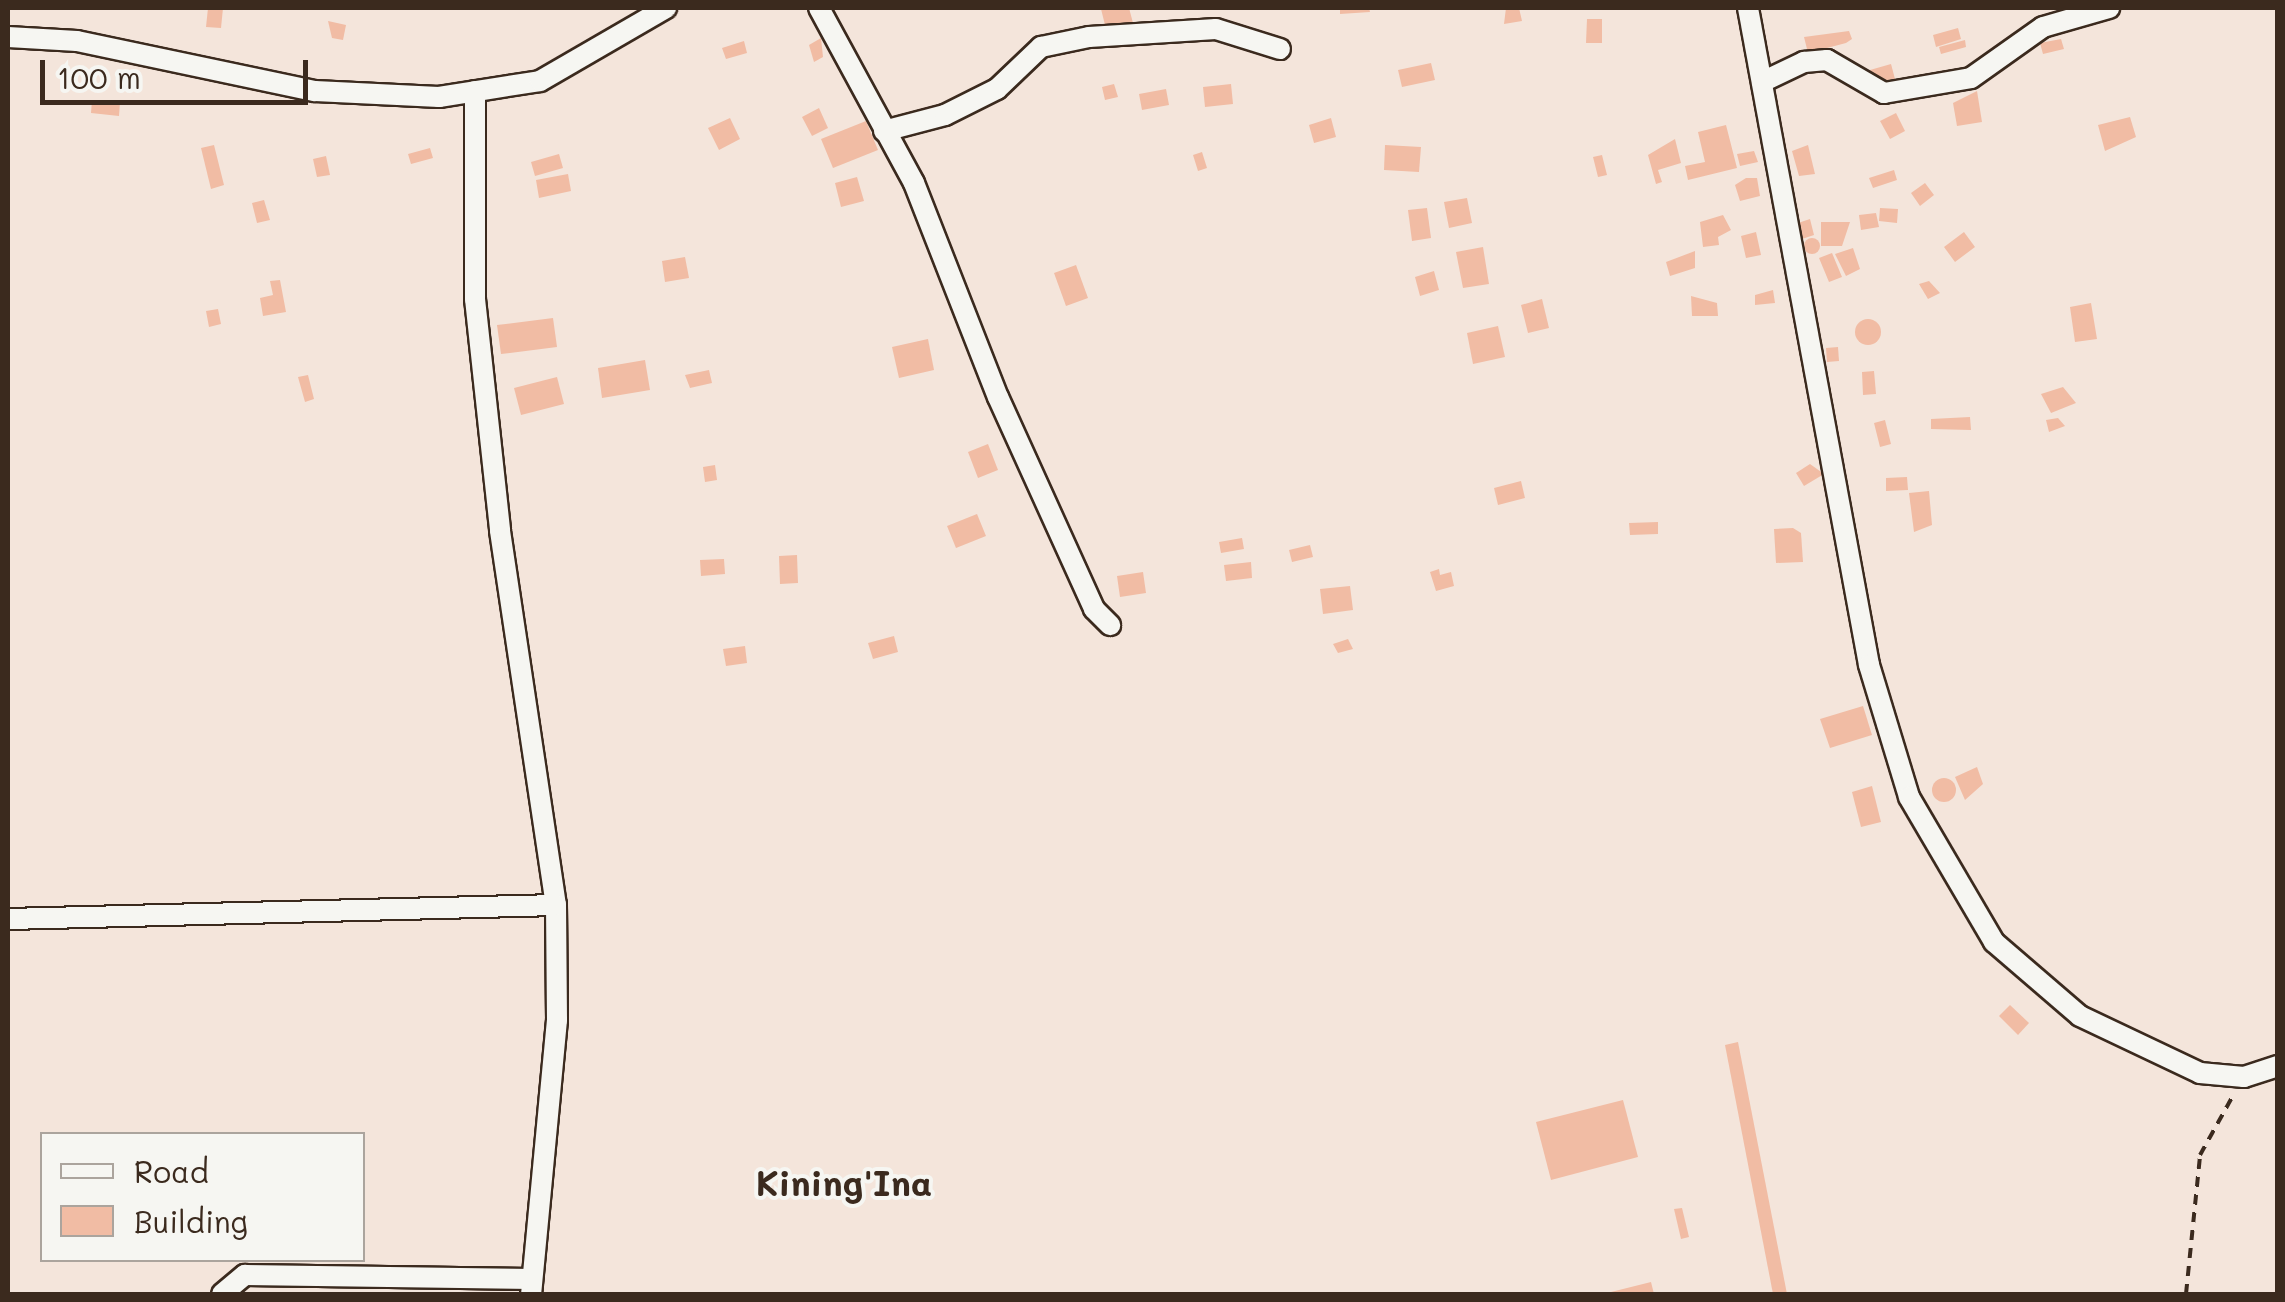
<!DOCTYPE html>
<style>
body{margin:0}
#map{position:relative;width:2285px;height:1302px;overflow:hidden;background:#f4e5db;font-family:Mali,sans-serif}
div>[style]{position:absolute}
[style*='--x']{left:calc(var(--x)*1px);top:calc(var(--y)*1px);width:calc(var(--w)*1px);rotate:calc(var(--a)*1deg)}
.building>*{inset:0;background:#f1bca4}
.round{border-radius:50%}
.path>*{height:4px;margin-top:-2px;transform-origin:0;background:repeating-linear-gradient(90deg,#3b2a1e 0 10px,transparent 0 18px)}
.roads{filter:drop-shadow(2px 0 #3b2a1e) drop-shadow(-2px 0 #3b2a1e) drop-shadow(0 2px #3b2a1e) drop-shadow(0 -2px #3b2a1e)}
.minor>*{height:20px;margin:-10px;padding:0 10px;transform-origin:10px;border-radius:10px;background:#f6f6f2}
span{translate:-50% -50%;white-space:nowrap;text-align:center;line-height:1.15;-webkit-text-stroke:8px #f6f6f2;paint-order:stroke}
.quarter-label{font-size:35px;color:#3b2a1e;font-weight:700}
.frame{position:absolute;inset:0;border:10px solid #3b2a1e;pointer-events:none}
.legend{position:absolute;left:40px;top:1132px;width:325px;height:130px;box-sizing:border-box;background:#f6f6f2;border:2px solid #aba49d;margin:0;padding:12px 18px;list-style:none;font-size:30px;color:#3b2a1e}
.legend li{display:flex;align-items:center;gap:20px;height:50px}
.legend b{width:50px;border:2px solid #aba49d}
.scale{position:absolute;left:40px;top:60px;width:268px;height:45px;box-sizing:border-box;border:5px solid #3b2a1e;border-top:0;padding-left:12px;font-size:30px;line-height:35px;white-space:nowrap;color:#3b2a1e;-webkit-text-stroke:8px #f6f6f2;paint-order:stroke}
</style>
<div id="map">
<div class="building">
<div style="clip-path:polygon(208px 8px,223px 8px,221px 28px,206px 27px)"></div>
<div style="clip-path:polygon(1129px 8px,1133px 23px,1106px 29px,1101px 9px)"></div>
<div style="clip-path:polygon(1340px 8px,1369px 8px,1370px 12px,1340px 14px)"></div>
<div style="clip-path:polygon(1506px 8px,1519px 8px,1522px 21px,1504px 24px)"></div>
<div style="clip-path:polygon(1587px 19px,1602px 19px,1602px 43px,1586px 43px)"></div>
<div style="clip-path:polygon(328px 21px,346px 25px,343px 40px,332px 38px)"></div>
<div style="clip-path:polygon(1958px 28px,1961px 39px,1936px 47px,1933px 35px)"></div>
<div style="clip-path:polygon(1849px 31px,1852px 39px,1846px 43px,1808px 53px,1804px 37px)"></div>
<div style="clip-path:polygon(821px 38px,823px 57px,814px 62px,809px 45px)"></div>
<div style="clip-path:polygon(2061px 39px,2064px 49px,2043px 54px,2040px 43px)"></div>
<div style="clip-path:polygon(1965px 40px,1966px 47px,1941px 54px,1939px 47px)"></div>
<div style="clip-path:polygon(744px 41px,747px 53px,726px 59px,722px 48px)"></div>
<div style="clip-path:polygon(1431px 63px,1435px 80px,1402px 87px,1398px 70px)"></div>
<div style="clip-path:polygon(1891px 64px,1895px 79px,1874px 85px,1870px 70px)"></div>
<div style="clip-path:polygon(1114px 84px,1118px 97px,1105px 100px,1102px 87px)"></div>
<div style="clip-path:polygon(1231px 84px,1233px 104px,1205px 107px,1203px 87px)"></div>
<div style="clip-path:polygon(1166px 89px,1169px 105px,1142px 110px,1139px 94px)"></div>
<div style="clip-path:polygon(1977px 91px,1982px 122px,1957px 126px,1953px 103px)"></div>
<div style="clip-path:polygon(92px 100px,120px 102px,119px 116px,91px 113px)"></div>
<div style="clip-path:polygon(819px 108px,828px 128px,812px 136px,802px 117px)"></div>
<div style="clip-path:polygon(1896px 113px,1905px 131px,1890px 139px,1880px 121px)"></div>
<div style="clip-path:polygon(2130px 117px,2136px 137px,2105px 151px,2098px 125px)"></div>
<div style="clip-path:polygon(730px 118px,740px 139px,719px 150px,708px 128px)"></div>
<div style="clip-path:polygon(1331px 118px,1336px 137px,1314px 143px,1309px 125px)"></div>
<div style="clip-path:polygon(866px 121px,878px 150px,833px 168px,821px 139px)"></div>
<div style="clip-path:polygon(1726px 125px,1737px 168px,1688px 180px,1685px 166px,1705px 162px,1698px 132px)"></div>
<div style="clip-path:polygon(1675px 139px,1681px 163px,1658px 170px,1662px 182px,1656px 184px,1648px 155px)"></div>
<div style="clip-path:polygon(214px 145px,224px 185px,211px 189px,201px 148px)"></div>
<div style="clip-path:polygon(1385px 145px,1421px 147px,1419px 172px,1384px 170px)"></div>
<div style="clip-path:polygon(1808px 145px,1815px 174px,1799px 176px,1792px 151px)"></div>
<div style="clip-path:polygon(430px 148px,433px 158px,411px 164px,408px 154px)"></div>
<div style="clip-path:polygon(1754px 151px,1758px 162px,1740px 166px,1737px 154px)"></div>
<div style="clip-path:polygon(1202px 152px,1207px 168px,1198px 171px,1193px 155px)"></div>
<div style="clip-path:polygon(559px 154px,563px 168px,535px 176px,531px 162px)"></div>
<div style="clip-path:polygon(1602px 155px,1607px 175px,1598px 177px,1593px 157px)"></div>
<div style="clip-path:polygon(326px 156px,330px 175px,317px 177px,313px 159px)"></div>
<div style="clip-path:polygon(1894px 170px,1897px 180px,1873px 188px,1869px 178px)"></div>
<div style="clip-path:polygon(568px 174px,571px 191px,539px 198px,536px 180px)"></div>
<div style="clip-path:polygon(857px 177px,864px 201px,841px 207px,835px 183px)"></div>
<div style="clip-path:polygon(1746px 178px,1757px 178px,1760px 196px,1740px 201px,1735px 185px)"></div>
<div style="clip-path:polygon(1925px 183px,1934px 195px,1920px 206px,1911px 193px)"></div>
<div style="clip-path:polygon(1467px 198px,1472px 223px,1449px 228px,1444px 202px)"></div>
<div style="clip-path:polygon(264px 200px,270px 220px,257px 223px,252px 203px)"></div>
<div style="clip-path:polygon(1427px 208px,1431px 238px,1412px 241px,1408px 210px)"></div>
<div style="clip-path:polygon(1880px 208px,1898px 209px,1897px 223px,1879px 221px)"></div>
<div style="clip-path:polygon(1876px 213px,1879px 227px,1861px 230px,1859px 215px)"></div>
<div style="clip-path:polygon(1723px 215px,1731px 230px,1718px 237px,1719px 245px,1703px 247px,1700px 222px)"></div>
<div style="clip-path:polygon(1810px 219px,1814px 235px,1799px 240px,1795px 224px)"></div>
<div style="clip-path:polygon(1821px 222px,1850px 222px,1842px 246px,1821px 246px)"></div>
<div style="clip-path:polygon(1756px 232px,1761px 255px,1746px 258px,1741px 236px)"></div>
<div style="clip-path:polygon(1964px 232px,1975px 247px,1955px 262px,1944px 247px)"></div>
<div class="round" style="left:1804px;top:238px;width:16px;height:16px"></div>
<div style="clip-path:polygon(1483px 247px,1489px 284px,1463px 288px,1456px 252px)"></div>
<div style="clip-path:polygon(1853px 248px,1860px 269px,1846px 276px,1835px 254px)"></div>
<div style="clip-path:polygon(1695px 251px,1695px 268px,1670px 276px,1666px 262px)"></div>
<div style="clip-path:polygon(1832px 253px,1842px 277px,1829px 282px,1819px 258px)"></div>
<div style="clip-path:polygon(685px 257px,689px 278px,665px 282px,662px 261px)"></div>
<div style="clip-path:polygon(1076px 265px,1088px 298px,1066px 306px,1054px 273px)"></div>
<div style="clip-path:polygon(1434px 271px,1439px 290px,1420px 296px,1415px 277px)"></div>
<div style="clip-path:polygon(280px 280px,286px 312px,263px 316px,260px 298px,273px 295px,270px 281px)"></div>
<div style="clip-path:polygon(1929px 281px,1940px 293px,1928px 299px,1919px 284px)"></div>
<div style="clip-path:polygon(1773px 290px,1775px 303px,1755px 305px,1755px 295px)"></div>
<div style="clip-path:polygon(1691px 296px,1717px 303px,1718px 316px,1692px 316px)"></div>
<div style="clip-path:polygon(1542px 299px,1549px 328px,1528px 333px,1521px 305px)"></div>
<div style="clip-path:polygon(2091px 303px,2097px 339px,2075px 342px,2070px 307px)"></div>
<div style="clip-path:polygon(218px 309px,221px 324px,209px 327px,206px 311px)"></div>
<div style="clip-path:polygon(553px 318px,557px 347px,501px 354px,497px 325px)"></div>
<div class="round" style="left:1855px;top:319px;width:26px;height:26px"></div>
<div style="clip-path:polygon(1498px 326px,1505px 357px,1473px 364px,1467px 333px)"></div>
<div style="clip-path:polygon(928px 339px,934px 370px,899px 378px,892px 347px)"></div>
<div style="clip-path:polygon(1838px 347px,1839px 361px,1827px 362px,1826px 348px)"></div>
<div style="clip-path:polygon(645px 360px,650px 390px,602px 398px,598px 368px)"></div>
<div style="clip-path:polygon(709px 370px,712px 383px,690px 388px,685px 375px)"></div>
<div style="clip-path:polygon(1874px 371px,1876px 394px,1863px 395px,1862px 372px)"></div>
<div style="clip-path:polygon(308px 375px,314px 399px,305px 402px,298px 377px)"></div>
<div style="clip-path:polygon(557px 377px,564px 404px,521px 415px,514px 388px)"></div>
<div style="clip-path:polygon(2063px 387px,2076px 403px,2051px 413px,2041px 394px)"></div>
<div style="clip-path:polygon(1970px 417px,1971px 430px,1931px 429px,1931px 419px)"></div>
<div style="clip-path:polygon(1885px 420px,1891px 444px,1880px 447px,1874px 423px)"></div>
<div style="clip-path:polygon(2046px 420px,2058px 418px,2065px 426px,2049px 432px)"></div>
<div style="clip-path:polygon(988px 444px,998px 470px,978px 478px,968px 452px)"></div>
<div style="clip-path:polygon(1810px 464px,1824px 474px,1804px 486px,1796px 473px)"></div>
<div style="clip-path:polygon(715px 465px,717px 480px,705px 482px,703px 467px)"></div>
<div style="clip-path:polygon(1907px 477px,1908px 490px,1886px 491px,1886px 478px)"></div>
<div style="clip-path:polygon(1521px 481px,1525px 498px,1498px 505px,1494px 488px)"></div>
<div style="clip-path:polygon(1929px 491px,1932px 525px,1914px 532px,1909px 493px)"></div>
<div style="clip-path:polygon(977px 514px,986px 536px,956px 548px,947px 526px)"></div>
<div style="clip-path:polygon(1658px 522px,1658px 534px,1630px 535px,1629px 523px)"></div>
<div style="clip-path:polygon(1793px 528px,1801px 533px,1803px 562px,1776px 563px,1774px 529px)"></div>
<div style="clip-path:polygon(1242px 538px,1244px 549px,1221px 553px,1219px 542px)"></div>
<div style="clip-path:polygon(1310px 545px,1313px 557px,1292px 562px,1289px 550px)"></div>
<div style="clip-path:polygon(797px 555px,798px 583px,780px 584px,779px 556px)"></div>
<div style="clip-path:polygon(724px 559px,725px 574px,701px 576px,700px 560px)"></div>
<div style="clip-path:polygon(1251px 562px,1252px 578px,1226px 581px,1224px 565px)"></div>
<div style="clip-path:polygon(1439px 569px,1440px 575px,1451px 572px,1454px 586px,1436px 591px,1430px 572px)"></div>
<div style="clip-path:polygon(1143px 572px,1146px 593px,1120px 597px,1117px 576px)"></div>
<div style="clip-path:polygon(1350px 586px,1353px 610px,1323px 614px,1320px 589px)"></div>
<div style="clip-path:polygon(894px 636px,898px 652px,873px 659px,868px 643px)"></div>
<div style="clip-path:polygon(1348px 639px,1353px 649px,1338px 653px,1333px 644px)"></div>
<div style="clip-path:polygon(745px 646px,747px 663px,726px 666px,723px 649px)"></div>
<div style="clip-path:polygon(1863px 706px,1872px 735px,1830px 748px,1820px 719px)"></div>
<div style="clip-path:polygon(1977px 767px,1983px 784px,1965px 800px,1955px 777px)"></div>
<div class="round" style="left:1932px;top:778px;width:24px;height:24px"></div>
<div style="clip-path:polygon(1872px 786px,1881px 822px,1861px 827px,1852px 792px)"></div>
<div style="clip-path:polygon(2010px 1005px,2029px 1023px,2018px 1035px,1999px 1016px)"></div>
<div style="clip-path:polygon(1738px 1042px,1787px 1294px,1773px 1294px,1725px 1045px)"></div>
<div style="clip-path:polygon(1623px 1100px,1638px 1157px,1551px 1180px,1536px 1122px)"></div>
<div style="clip-path:polygon(1682px 1208px,1689px 1237px,1681px 1239px,1674px 1209px)"></div>
<div style="clip-path:polygon(1651px 1282px,1654px 1294px,1607px 1294px,1607px 1293px)"></div>
</div>
<div class="path">
<div style="--x:2186;--y:1294;--w:140;--a:-84.2"></div>
<div style="--x:2200;--y:1155;--w:70;--a:-60.9"></div>
</div>
<div class="roads">
<div class="minor">
<div style="--x:819;--y:8;--w:199;--a:61.5"></div>
<div style="--x:914;--y:183;--w:230;--a:68.6"></div>
<div style="--x:998;--y:397;--w:233;--a:65.6"></div>
<div style="--x:1094;--y:609;--w:23;--a:45"></div>
<div style="--x:1748;--y:8;--w:668;--a:79.56"></div>
<div style="--x:1869;--y:665;--w:138;--a:73.1"></div>
<div style="--x:1909;--y:797;--w:168;--a:59.6"></div>
<div style="--x:1994;--y:942;--w:113;--a:40.7"></div>
<div style="--x:2080;--y:1016;--w:133;--a:25.4"></div>
<div style="--x:2200;--y:1073;--w:44;--a:5.2"></div>
<div style="--x:2244;--y:1077;--w:36;--a:-18"></div>
<div style="--x:8;--y:37;--w:69;--a:3.3"></div>
<div style="--x:77;--y:41;--w:243;--a:11.9"></div>
<div style="--x:315;--y:91;--w:124;--a:2.8"></div>
<div style="--x:439;--y:97;--w:102;--a:-9"></div>
<div style="--x:540;--y:81;--w:146;--a:-30.1"></div>
<div style="--x:1762;--y:82;--w:47;--a:-25.5"></div>
<div style="--x:1804;--y:62;--w:23;--a:-5"></div>
<div style="--x:1827;--y:60;--w:66;--a:30.1"></div>
<div style="--x:1884;--y:93;--w:88;--a:-9.8"></div>
<div style="--x:1971;--y:78;--w:88;--a:-35.3"></div>
<div style="--x:2043;--y:27;--w:69;--a:-16.1"></div>
<div style="--x:475;--y:91;--w:208;--a:90"></div>
<div style="--x:475;--y:299;--w:233;--a:83.8"></div>
<div style="--x:500;--y:531;--w:378;--a:81.5"></div>
<div style="--x:556;--y:905;--w:115;--a:89.5"></div>
<div style="--x:557;--y:1020;--w:275;--a:95.4"></div>
<div style="--x:884;--y:131;--w:63;--a:-14.7"></div>
<div style="--x:945;--y:115;--w:58;--a:-26.6"></div>
<div style="--x:997;--y:89;--w:61;--a:-43.7"></div>
<div style="--x:1041;--y:47;--w:49;--a:-11.8"></div>
<div style="--x:1089;--y:37;--w:127;--a:-3.6"></div>
<div style="--x:1216;--y:29;--w:67;--a:17.4"></div>
<div style="--x:8;--y:919;--w:548;--a:-1.46"></div>
<div style="--x:222;--y:1294;--w:30;--a:-40"></div>
<div style="--x:245;--y:1275;--w:287;--a:0.8"></div>
</div>
</div>
<div class="quarter-label">
<span style="left:844px;top:1182px">Kining'Ina</span>
</div>
<div class="frame"></div>
<ul class="legend">
<li><b style="height:12px;background:#f6f6f2"></b>Road</li>
<li><b style="height:28px;background:#f1bca4"></b>Building</li>
</ul>
<div class="scale">100 m</div>
</div>
